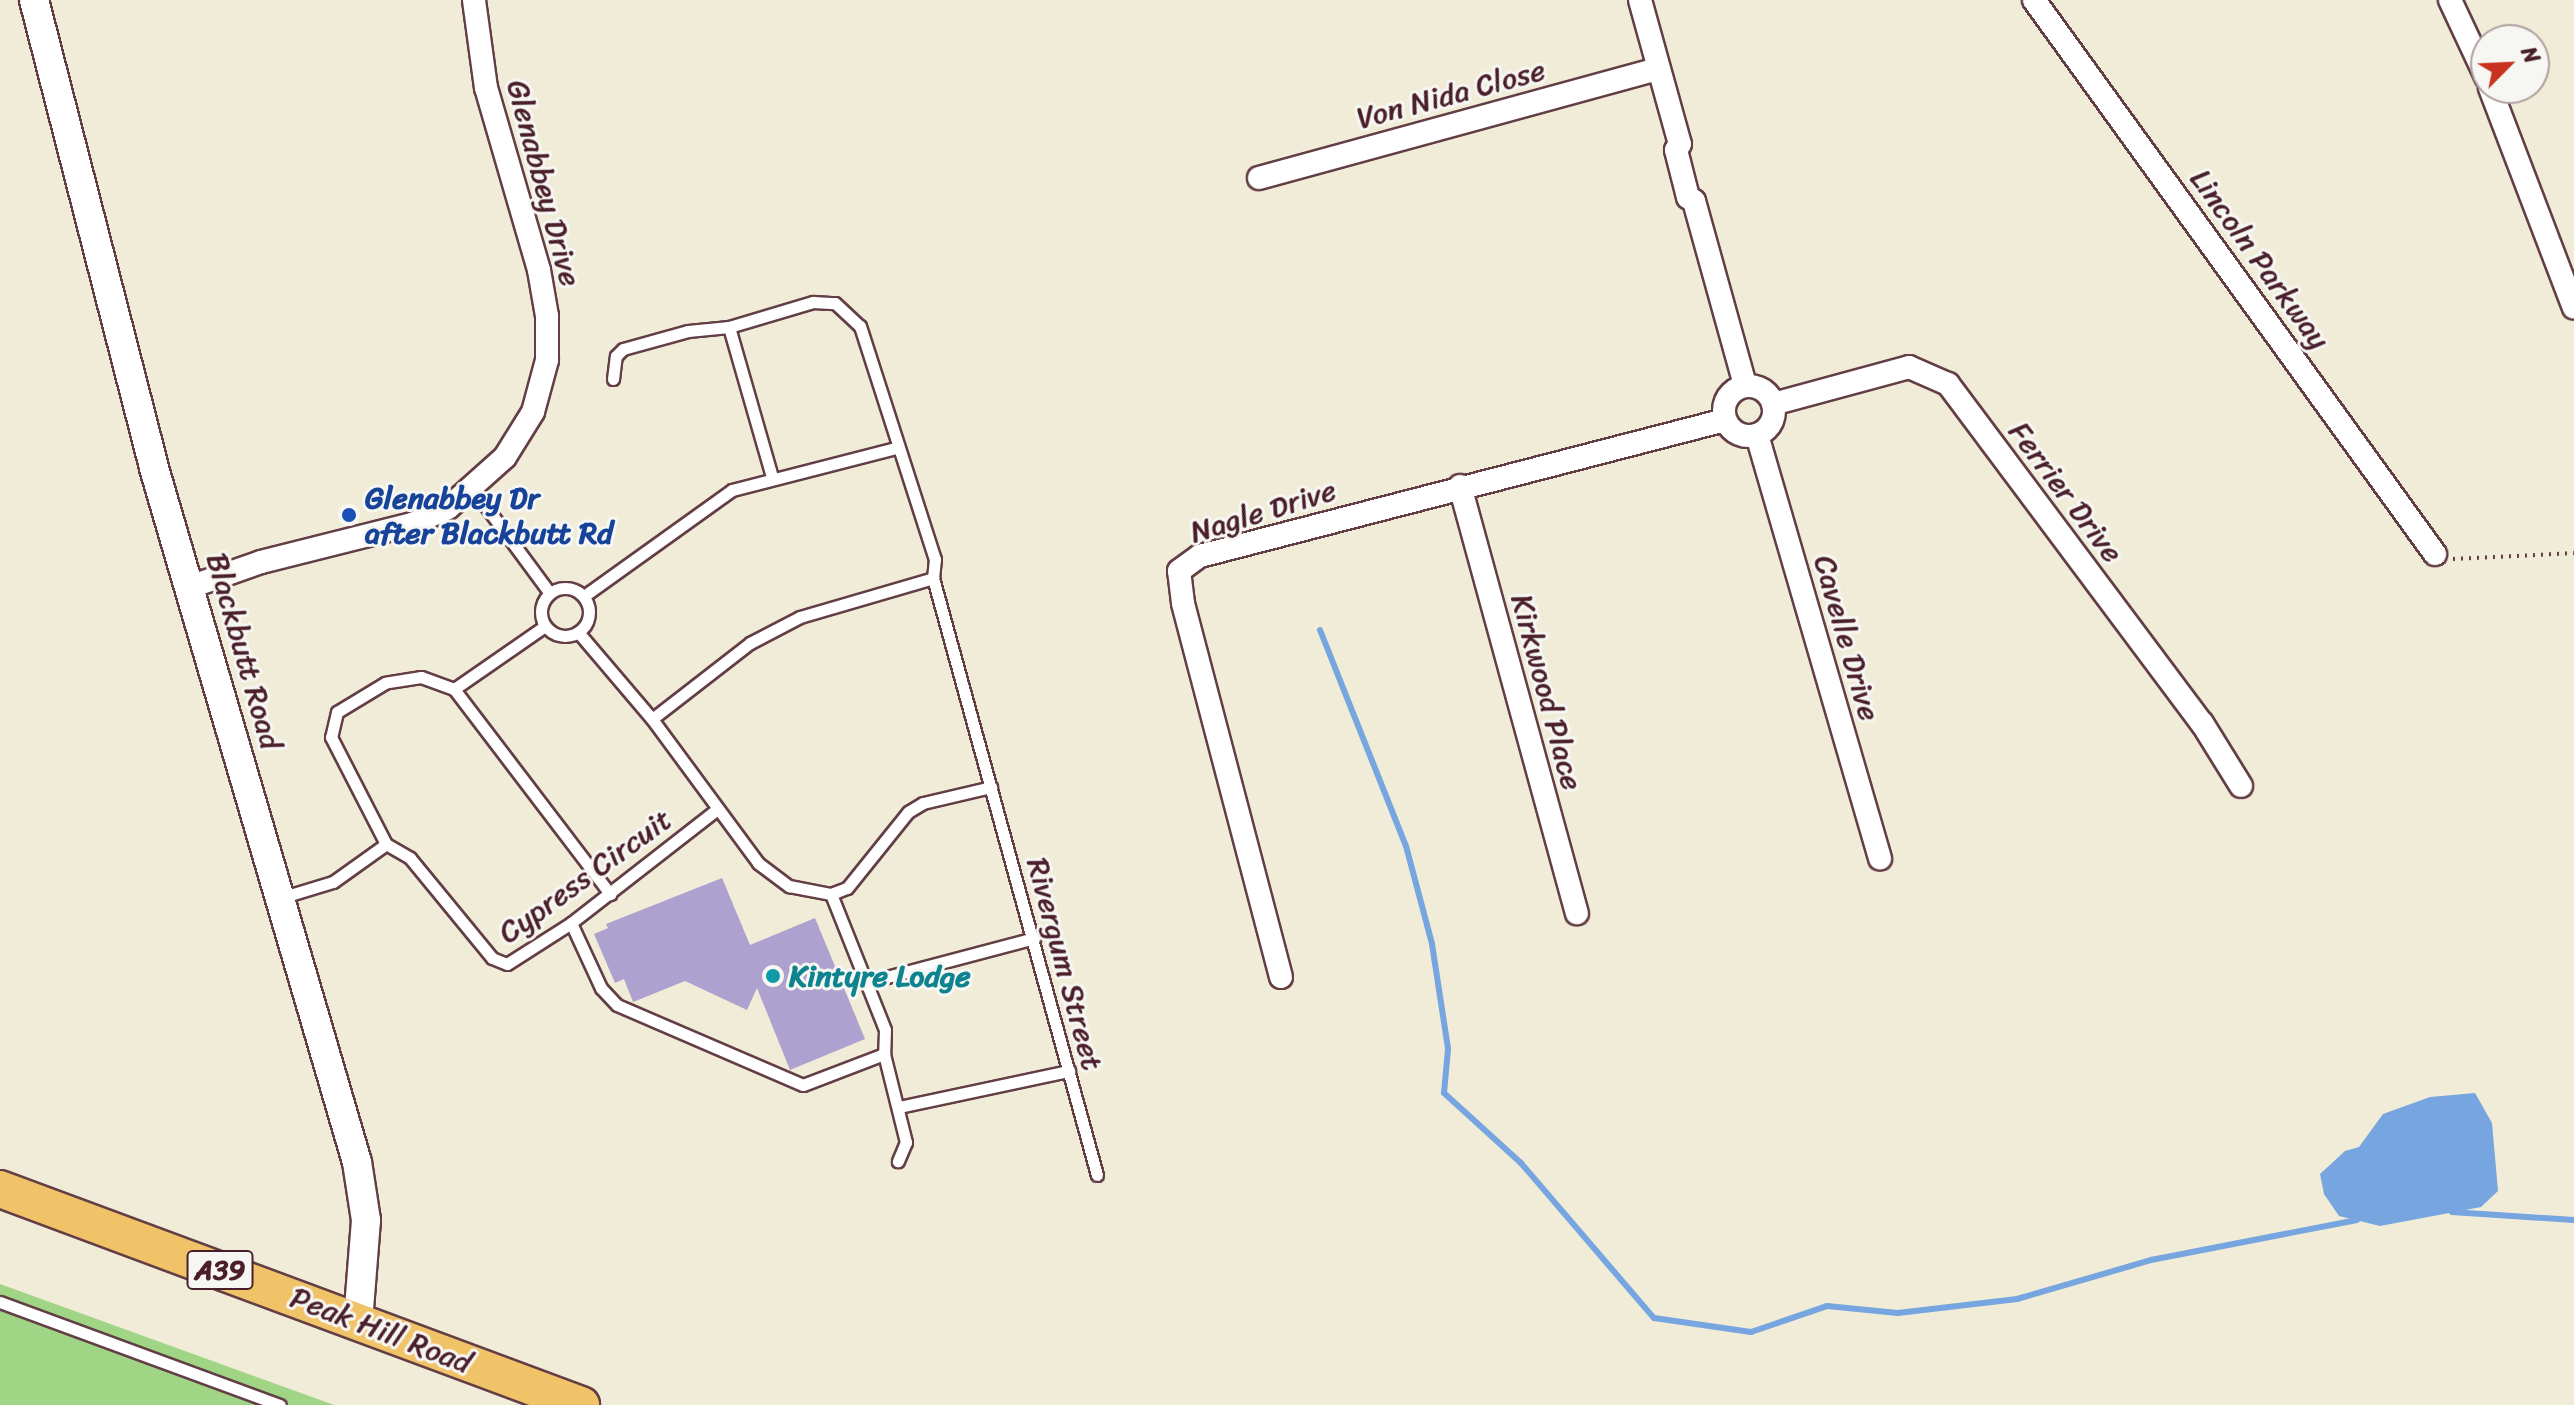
<!DOCTYPE html>
<style>
body{margin:0}
#map{position:relative;width:2574px;height:1405px;overflow:hidden;background:#f0ecd8;font-family:Sriracha,sans-serif}
div>[style]{position:absolute}
[style*='--x']{left:calc(var(--x)*1px);top:calc(var(--y)*1px);width:calc(var(--w)*1px);rotate:calc(var(--a)*1deg)}
.green>*{inset:0;background:#a1d586}
.water>*{inset:0;background:#76a5e0}
.stream>*{height:6px;margin:-3px;padding:0 3px;transform-origin:3px;border-radius:3px;background:#76a5e0}
.building>*{inset:0;background:#ada1cf}
.path>*{height:4px;margin-top:-2px;transform-origin:0;background:repeating-linear-gradient(90deg,#633e45 0 2px,transparent 0 8px)}
.roads{filter:drop-shadow(2px 0 #633e45) drop-shadow(-2px 0 #633e45) drop-shadow(0 2px #633e45) drop-shadow(0 -2px #633e45)}
.service>*{height:11px;margin:-5.5px;padding:0 5.5px;transform-origin:5.5px;border-radius:5.5px;background:#fff}
.service>.ring{margin:-5.5px;padding:0;box-sizing:content-box;background:none;border:11px solid #fff;border-radius:50%}
.minor>*{height:22px;margin:-11px;padding:0 11px;transform-origin:11px;border-radius:11px;background:#fff}
.minor>.ring{margin:-11px;padding:0;box-sizing:content-box;background:none;border:22px solid #fff;border-radius:50%}
.tertiary>*{height:28px;margin:-14px;padding:0 14px;transform-origin:14px;border-radius:14px;background:#fff}
.trunk>*{height:36px;margin:-18px;padding:0 18px;transform-origin:18px;border-radius:18px;background:#f1c369}
.dots>*{width:22px;height:22px;translate:-50% -50%;box-sizing:border-box;border:4px solid #f6f6f2;border-radius:50%}
span{translate:-50% -50%;white-space:nowrap;text-align:center;line-height:1.15;-webkit-text-stroke:6px #f6f6f2;paint-order:stroke}
.shield-label span{padding:2px 6px;background:#f6f6f2;border:2px solid;border-radius:6px;-webkit-text-stroke-width:0}
.shield-label{font-size:28px;color:#4a1f2b;font-weight:700}
.street-label{font-size:30px;color:#4a1f2b}
.transit-label{font-size:30px;color:#164399;font-weight:700}
.left{translate:0 -50%;text-align:left}
.culture-label{font-size:30px;color:#0d838f;font-weight:700}
.north{position:absolute;left:2470px;top:24px;width:80px;height:80px;box-sizing:border-box;background:#f6f6f2;border:2px solid #b1a0a2;border-radius:50%;rotate:66deg;font-size:22px;font-weight:700;line-height:32px;text-align:center;color:#4a1f2b}
.north::after{content:'';display:block;margin:auto;width:28px;height:36px;background:#c8321e;clip-path:polygon(50% 0,100% 100%,50% 72%,0 100%)}
</style>
<div id="map">
<div class="green">
<div style="clip-path:polygon(0 1284px,334px 1405px,0 1405px)"></div>
</div>
<div class="water">
<div style="clip-path:polygon(2475px 1093px,2492px 1123px,2498px 1191px,2481px 1207px,2380px 1226px,2339px 1216px,2324px 1194px,2320px 1174px,2345px 1151px,2359px 1147px,2383px 1114px,2430px 1097px)"></div>
</div>
<div class="stream">
<div style="--x:1320;--y:630;--w:232;--a:68.3"></div>
<div style="--x:1406;--y:846;--w:101;--a:75.1"></div>
<div style="--x:1432;--y:944;--w:106;--a:81.3"></div>
<div style="--x:1448;--y:1049;--w:44;--a:95.2"></div>
<div style="--x:1444;--y:1093;--w:104;--a:42.3"></div>
<div style="--x:1521;--y:1163;--w:204;--a:49.4"></div>
<div style="--x:1654;--y:1318;--w:98;--a:8.2"></div>
<div style="--x:1751;--y:1332;--w:80;--a:-18.9"></div>
<div style="--x:1827;--y:1306;--w:71;--a:5.6"></div>
<div style="--x:1898;--y:1313;--w:120;--a:-6.7"></div>
<div style="--x:2017;--y:1299;--w:140;--a:-16.2"></div>
<div style="--x:2151;--y:1260;--w:210;--a:-11"></div>
<div style="--x:2452;--y:1212;--w:122;--a:3.8"></div>
</div>
<div class="building">
<div style="clip-path:polygon(722px 878px,750px 945px,815px 918px,865px 1039px,790px 1070px,757px 988px,747px 1010px,685px 981px,633px 1002px,624px 979px,615px 983px,594px 934px,608px 928px,606px 924px)"></div>
</div>
<div class="path">
<div style="--x:2453;--y:559;--w:121;--a:-2.8"></div>
</div>
<div class="roads">
<div class="service">
<div style="--x:729;--y:327;--w:156;--a:74"></div>
<div style="--x:613;--y:379;--w:23;--a:-83"></div>
<div style="--x:616;--y:356;--w:10;--a:-45"></div>
<div style="--x:623;--y:349;--w:67;--a:-15.5"></div>
<div style="--x:688;--y:331;--w:41;--a:-5.6"></div>
<div style="--x:729;--y:327;--w:88;--a:-16.6"></div>
<div style="--x:813;--y:302;--w:22;--a:3"></div>
<div style="--x:835;--y:303;--w:34;--a:43"></div>
<div style="--x:860;--y:326;--w:245;--a:72.2"></div>
<div style="--x:935;--y:559;--w:19;--a:96"></div>
<div style="--x:933;--y:578;--w:619;--a:74.64"></div>
<div style="--x:473;--y:489;--w:128;--a:53.6"></div>
<div class="ring" style="left:541px;top:588px;width:37px;height:37px"></div>
<div style="--x:584;--y:596;--w:182;--a:-35.6"></div>
<div style="--x:732;--y:490;--w:169;--a:-14.4"></div>
<div style="--x:545;--y:626;--w:111;--a:145.3"></div>
<div style="--x:454;--y:689;--w:35;--a:-160"></div>
<div style="--x:421;--y:677;--w:36;--a:171"></div>
<div style="--x:385;--y:683;--w:56;--a:148.9"></div>
<div style="--x:337;--y:712;--w:26;--a:103"></div>
<div style="--x:331;--y:737;--w:120;--a:62.8"></div>
<div style="--x:386;--y:844;--w:28;--a:30"></div>
<div style="--x:410;--y:858;--w:129;--a:50.6"></div>
<div style="--x:492;--y:958;--w:16;--a:22"></div>
<div style="--x:507;--y:964;--w:76;--a:-32.6"></div>
<div style="--x:571;--y:923;--w:182;--a:-37.9"></div>
<div style="--x:578;--y:632;--w:114;--a:49.6"></div>
<div style="--x:652;--y:719;--w:179;--a:53.6"></div>
<div style="--x:758;--y:863;--w:39;--a:37"></div>
<div style="--x:789;--y:886;--w:43;--a:10.8"></div>
<div style="--x:454;--y:689;--w:258;--a:52.7"></div>
<div style="--x:652;--y:719;--w:124;--a:-37.8"></div>
<div style="--x:750;--y:643;--w:56;--a:-27.5"></div>
<div style="--x:800;--y:617;--w:139;--a:-16.3"></div>
<div style="--x:831;--y:894;--w:146;--a:68.3"></div>
<div style="--x:885;--y:1030;--w:24;--a:92"></div>
<div style="--x:884;--y:1054;--w:91;--a:76"></div>
<div style="--x:906;--y:1142;--w:21;--a:113"></div>
<div style="--x:831;--y:894;--w:17;--a:-21"></div>
<div style="--x:847;--y:888;--w:97;--a:-51.2"></div>
<div style="--x:908;--y:812;--w:17;--a:-31"></div>
<div style="--x:923;--y:803;--w:70;--a:-13.2"></div>
<div style="--x:280;--y:898;--w:55;--a:-16.8"></div>
<div style="--x:333;--y:882;--w:65;--a:-35.6"></div>
<div style="--x:571;--y:923;--w:72;--a:65.2"></div>
<div style="--x:601;--y:988;--w:23;--a:47"></div>
<div style="--x:617;--y:1005;--w:202;--a:23.3"></div>
<div style="--x:803;--y:1085;--w:87;--a:-20.9"></div>
<div style="--x:868;--y:982;--w:172;--a:-14.8"></div>
<div style="--x:899;--y:1107;--w:174;--a:-12"></div>
<div style="--x:0;--y:1302;--w:298;--a:20.2"></div>
</div>
<div class="minor">
<div style="--x:1640;--y:0;--w:149;--a:74.5"></div>
<div style="--x:1680;--y:144;--w:7;--a:124"></div>
<div style="--x:1676;--y:150;--w:49;--a:75.7"></div>
<div style="--x:1688;--y:197;--w:7;--a:34"></div>
<div style="--x:1694;--y:201;--w:191;--a:74.5"></div>
<div style="--x:2034;--y:0;--w:684;--a:54.1"></div>
<div style="--x:2450;--y:0;--w:85;--a:64.9"></div>
<div style="--x:2490;--y:88;--w:235;--a:69.1"></div>
<div style="--x:1259;--y:178;--w:414;--a:-15.3"></div>
<div class="ring" style="left:1724px;top:386px;width:28px;height:28px"></div>
<div style="--x:1773;--y:404;--w:141;--a:-15.2"></div>
<div style="--x:1909;--y:367;--w:43;--a:23.6"></div>
<div style="--x:1948;--y:384;--w:424;--a:53.2"></div>
<div style="--x:2202;--y:723;--w:74;--a:58.2"></div>
<div style="--x:1757;--y:435;--w:441;--a:73.8"></div>
<div style="--x:1460;--y:486;--w:443;--a:74.7"></div>
<div style="--x:190;--y:587;--w:75;--a:-19.4"></div>
<div style="--x:261;--y:562;--w:156;--a:-14.1"></div>
<div style="--x:412;--y:524;--w:39;--a:-24"></div>
<div style="--x:448;--y:508;--w:76;--a:-41.8"></div>
<div style="--x:505;--y:457;--w:53;--a:-58.1"></div>
<div style="--x:533;--y:412;--w:54;--a:-74.9"></div>
<div style="--x:547;--y:360;--w:44;--a:-90"></div>
<div style="--x:547;--y:316;--w:47;--a:-99.9"></div>
<div style="--x:539;--y:270;--w:190;--a:-106.2"></div>
<div style="--x:486;--y:88;--w:89;--a:-97.8"></div>
<div style="--x:1281;--y:977;--w:387;--a:-104.7"></div>
<div style="--x:1183;--y:603;--w:32;--a:-97"></div>
<div style="--x:1179;--y:571;--w:26;--a:-36"></div>
<div style="--x:1200;--y:556;--w:542;--a:-14.52"></div>
</div>
<div class="tertiary">
<div style="--x:34;--y:0;--w:483;--a:75.6"></div>
<div style="--x:154;--y:468;--w:723;--a:73.7"></div>
<div style="--x:357;--y:1162;--w:59;--a:81.2"></div>
<div style="--x:366;--y:1220;--w:101;--a:94.5"></div>
</div>
<div class="trunk">
<div style="--x:0;--y:1189;--w:620;--a:20.39"></div>
</div>
</div>
<div class="dots">
<div style="left:349px;top:515px;background:#1a4fb4"></div>
<div style="left:773px;top:976px;background:#0f9aa8"></div>
</div>
<div class="shield-label">
<span style="left:220px;top:1270px">A39</span>
</div>
<div class="street-label">
<span style="left:1451px;top:94px;rotate:-15deg">Von Nida Close</span>
<span style="left:544px;top:183px;rotate:75deg">Glenabbey Drive</span>
<span style="left:2260px;top:259px;rotate:54deg">Lincoln Parkway</span>
<span style="left:2066px;top:492px;rotate:53deg">Ferrier Drive</span>
<span style="left:1263px;top:511px;rotate:-17deg">Nagle Drive</span>
<span style="left:1847px;top:638px;rotate:74deg">Cavelle Drive</span>
<span style="left:244px;top:651px;rotate:74deg">Blackbutt Road</span>
<span style="left:1547px;top:692px;rotate:75deg">Kirkwood Place</span>
<span style="left:585px;top:876px;rotate:-36deg">Cypress Circuit</span>
<span style="left:1065px;top:964px;rotate:75deg">Rivergum Street</span>
<span style="left:381px;top:1330px;rotate:21deg">Peak Hill Road</span>
</div>
<div class="transit-label">
<span class="left" style="left:365px;top:515px">Glenabbey Dr<br>after Blackbutt Rd</span>
</div>
<div class="culture-label">
<span class="left" style="left:789px;top:976px">Kintyre Lodge</span>
</div>
<div class="north">N</div>
</div>
